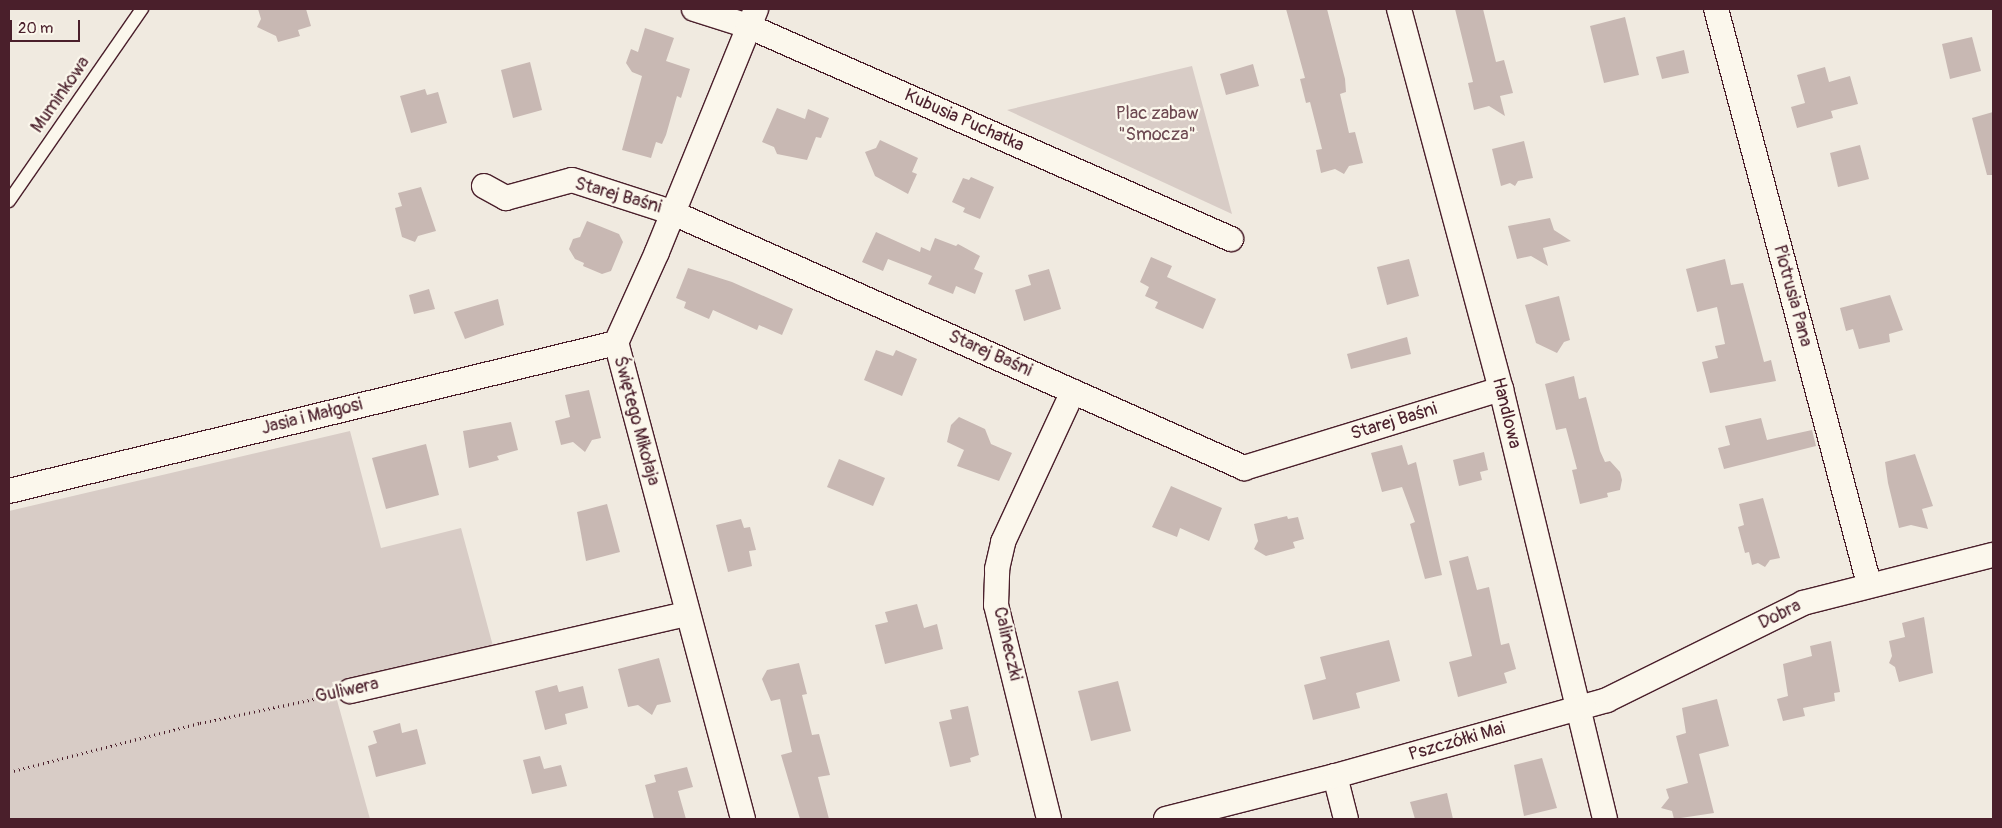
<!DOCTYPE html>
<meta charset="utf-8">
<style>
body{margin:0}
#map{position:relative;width:2002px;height:828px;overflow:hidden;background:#f0eae0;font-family:Pangolin,sans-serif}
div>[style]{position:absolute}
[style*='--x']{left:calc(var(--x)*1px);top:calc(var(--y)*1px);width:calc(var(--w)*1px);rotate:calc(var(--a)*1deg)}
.green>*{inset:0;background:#d8ccc6}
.building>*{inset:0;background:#c8b8b3}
.path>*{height:3px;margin-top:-1.5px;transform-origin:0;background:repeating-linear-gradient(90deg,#4a1f2b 0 1px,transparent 0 5px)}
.roads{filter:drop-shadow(1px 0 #4a1f2b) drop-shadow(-1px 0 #4a1f2b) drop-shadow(0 1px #4a1f2b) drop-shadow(0 -1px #4a1f2b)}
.lane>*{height:12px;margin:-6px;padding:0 6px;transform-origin:6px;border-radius:6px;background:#fbf7ec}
.street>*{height:24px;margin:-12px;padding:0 12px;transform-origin:12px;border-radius:12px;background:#fbf7ec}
span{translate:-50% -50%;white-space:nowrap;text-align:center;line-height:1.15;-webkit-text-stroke:4.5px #fbf7ec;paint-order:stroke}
.street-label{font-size:18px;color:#4a1f2b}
.park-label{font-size:18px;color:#6e4a52}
.frame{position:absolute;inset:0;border:10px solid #4a1f2b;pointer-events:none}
.scale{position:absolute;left:10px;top:20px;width:70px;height:22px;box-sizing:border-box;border:2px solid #4a1f2b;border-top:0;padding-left:6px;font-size:15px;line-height:18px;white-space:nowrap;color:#4a1f2b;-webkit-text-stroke:4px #fbf7ec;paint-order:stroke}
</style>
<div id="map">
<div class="green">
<div style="clip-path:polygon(1192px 66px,1232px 214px,1007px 110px)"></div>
<div style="clip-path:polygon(350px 431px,381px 548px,461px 528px,493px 646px,332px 682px,370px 819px,9px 819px,9px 511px)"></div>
</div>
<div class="building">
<div style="clip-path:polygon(258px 9px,306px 9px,311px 26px,298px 30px,300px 36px,278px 42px,276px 36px,257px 27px,261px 19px)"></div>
<div style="clip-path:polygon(1286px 9px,1327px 9px,1345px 79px,1346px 92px,1340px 94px,1349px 133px,1355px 132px,1363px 163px,1349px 166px,1344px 174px,1335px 169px,1321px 173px,1316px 150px,1322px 149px,1310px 102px,1306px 103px,1300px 79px,1305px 78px)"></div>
<div style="clip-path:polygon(1455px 9px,1483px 9px,1496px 62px,1504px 60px,1513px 93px,1500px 96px,1505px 116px,1489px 106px,1474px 110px,1468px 83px,1473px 82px)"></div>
<div style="clip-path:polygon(1625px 17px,1639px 75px,1604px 83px,1590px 26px)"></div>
<div style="clip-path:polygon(645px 28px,674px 38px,666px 61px,690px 69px,681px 98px,677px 96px,666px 135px,662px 144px,656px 142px,651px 158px,622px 150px,642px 76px,632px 72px,626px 63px,631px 49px,638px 52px)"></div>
<div style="clip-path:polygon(1972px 37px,1981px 71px,1950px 79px,1942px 44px)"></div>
<div style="clip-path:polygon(1684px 50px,1689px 73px,1662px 79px,1656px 57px)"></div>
<div style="clip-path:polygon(530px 62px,542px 110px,513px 118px,501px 70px)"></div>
<div style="clip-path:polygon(1253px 64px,1259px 86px,1226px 95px,1220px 74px)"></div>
<div style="clip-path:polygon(1825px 67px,1829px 82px,1850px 76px,1858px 104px,1831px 111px,1833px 118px,1797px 128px,1791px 107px,1805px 103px,1797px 75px)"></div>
<div style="clip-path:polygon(425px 89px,427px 95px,438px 92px,447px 123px,411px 133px,400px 96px)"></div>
<div style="clip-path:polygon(777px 108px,805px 119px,808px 109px,829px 118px,821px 138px,816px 137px,807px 160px,777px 154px,774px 147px,762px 142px)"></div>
<div style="clip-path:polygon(1993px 112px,1993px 175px,1987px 175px,1972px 118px)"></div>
<div style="clip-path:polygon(880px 140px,918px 158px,912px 172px,917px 174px,908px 194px,875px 176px,865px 152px,876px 148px)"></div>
<div style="clip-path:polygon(1524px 141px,1533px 178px,1518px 181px,1515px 186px,1510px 183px,1501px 186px,1492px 149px)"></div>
<div style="clip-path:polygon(1860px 145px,1869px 179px,1838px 187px,1830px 153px)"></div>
<div style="clip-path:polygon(971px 177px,994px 187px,980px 219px,963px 212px,965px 208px,952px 202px,963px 178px,969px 180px)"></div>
<div style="clip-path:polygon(421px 187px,436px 231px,418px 236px,415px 242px,402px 237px,395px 208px,402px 206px,398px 193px)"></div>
<div style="clip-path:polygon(1550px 218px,1554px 230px,1571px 241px,1543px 248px,1548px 266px,1531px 256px,1517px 259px,1508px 226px)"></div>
<div style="clip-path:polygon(587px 221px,619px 234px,623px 242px,611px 271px,602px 274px,583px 266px,584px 263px,575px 259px,569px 249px,573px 239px,580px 237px)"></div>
<div style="clip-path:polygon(876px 232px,920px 252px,921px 247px,930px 251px,935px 238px,956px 246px,958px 244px,980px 256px,974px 269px,983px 273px,975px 294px,956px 286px,953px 294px,928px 284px,932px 276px,888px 259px,883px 271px,862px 262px)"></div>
<div style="clip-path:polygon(1151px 257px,1172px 266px,1167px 277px,1216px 299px,1203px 329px,1155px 308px,1158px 302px,1145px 296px,1149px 287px,1140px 282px)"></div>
<div style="clip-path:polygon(1409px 259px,1419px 296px,1387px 305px,1377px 267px)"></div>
<div style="clip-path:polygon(1725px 259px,1731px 285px,1743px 283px,1764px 362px,1771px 360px,1776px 381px,1710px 393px,1702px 362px,1718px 358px,1715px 346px,1725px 344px,1717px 307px,1697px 312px,1686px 269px)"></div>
<div style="clip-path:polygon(688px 268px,732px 282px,793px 309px,782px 335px,759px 325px,757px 330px,713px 310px,709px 319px,684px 308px,686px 302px,676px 298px)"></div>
<div style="clip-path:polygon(1049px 269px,1061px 309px,1024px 321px,1015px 290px,1031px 285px,1028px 275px)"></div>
<div style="clip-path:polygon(429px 289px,435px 309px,414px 314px,409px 295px)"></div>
<div style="clip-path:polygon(1890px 295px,1903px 330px,1889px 334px,1890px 342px,1859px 349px,1853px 329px,1846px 331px,1840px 308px)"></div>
<div style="clip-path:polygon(1559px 296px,1570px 340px,1564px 342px,1557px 353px,1536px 343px,1525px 305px)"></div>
<div style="clip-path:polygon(498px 299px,504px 325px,465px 339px,454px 312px)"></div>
<div style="clip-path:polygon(1407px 337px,1411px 354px,1351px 369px,1347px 354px)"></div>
<div style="clip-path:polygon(876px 350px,893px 356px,896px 350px,917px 359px,902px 396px,864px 380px)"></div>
<div style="clip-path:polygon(1574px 376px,1579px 399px,1586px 397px,1600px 451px,1605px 462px,1610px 461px,1620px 472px,1622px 480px,1620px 490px,1607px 493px,1608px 497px,1580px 504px,1572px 470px,1577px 469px,1566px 428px,1556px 430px,1545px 384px)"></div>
<div style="clip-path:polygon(589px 390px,601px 438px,592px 440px,585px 452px,573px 442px,561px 445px,555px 421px,570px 417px,565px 395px)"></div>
<div style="clip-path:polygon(959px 417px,985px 429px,991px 444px,1012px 453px,999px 481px,957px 466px,964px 450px,947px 442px,951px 425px)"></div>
<div style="clip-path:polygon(1761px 418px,1767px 440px,1812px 430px,1816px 446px,1724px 469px,1718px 448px,1730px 445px,1725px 426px)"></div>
<div style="clip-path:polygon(511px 422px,518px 450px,497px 456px,499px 460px,469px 468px,463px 431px)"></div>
<div style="clip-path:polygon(426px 444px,439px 495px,386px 509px,372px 458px)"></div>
<div style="clip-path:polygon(1402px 445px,1408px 465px,1416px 462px,1442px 575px,1425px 579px,1410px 524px,1415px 522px,1402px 487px,1382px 492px,1371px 453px)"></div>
<div style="clip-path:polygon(1484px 452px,1488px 470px,1480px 472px,1482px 480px,1459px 486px,1453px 460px)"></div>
<div style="clip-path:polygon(1915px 454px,1933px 506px,1922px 509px,1928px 529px,1911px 525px,1899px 528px,1888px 483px,1885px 462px)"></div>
<div style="clip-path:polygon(839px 459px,885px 478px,873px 506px,827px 487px)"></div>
<div style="clip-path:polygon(1171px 486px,1222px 508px,1209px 541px,1180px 528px,1177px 537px,1152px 527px)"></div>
<div style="clip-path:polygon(1763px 498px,1780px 558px,1770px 560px,1765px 567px,1758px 563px,1752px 565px,1749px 552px,1745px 553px,1738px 527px,1744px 525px,1739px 504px)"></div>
<div style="clip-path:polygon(607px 504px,620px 552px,586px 561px,577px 512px)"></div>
<div style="clip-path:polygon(1287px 516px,1288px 519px,1298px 517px,1304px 539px,1293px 542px,1295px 548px,1266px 556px,1254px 549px,1258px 541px,1254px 524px)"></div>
<div style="clip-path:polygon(741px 519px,744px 528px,750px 527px,756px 550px,749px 551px,752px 566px,728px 572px,716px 525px)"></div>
<div style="clip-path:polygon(1468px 556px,1477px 590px,1489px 587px,1501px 645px,1509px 643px,1516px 669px,1504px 673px,1507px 683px,1458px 697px,1449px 662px,1472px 656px,1449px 561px)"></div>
<div style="clip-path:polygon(917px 604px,924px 628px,937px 624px,943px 649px,885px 664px,875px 625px,888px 622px,885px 612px)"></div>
<div style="clip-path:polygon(1924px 617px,1933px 673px,1899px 682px,1895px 667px,1889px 663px,1892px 656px,1889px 641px,1905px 637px,1902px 623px)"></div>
<div style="clip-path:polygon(1389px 640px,1400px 681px,1356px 693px,1360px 708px,1313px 720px,1304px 685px,1326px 679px,1320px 657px)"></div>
<div style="clip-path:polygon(1831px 641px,1840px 692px,1834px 693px,1835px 701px,1803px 708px,1805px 716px,1783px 721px,1777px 699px,1788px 696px,1783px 664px,1812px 656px,1810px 646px)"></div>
<div style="clip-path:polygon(659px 658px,671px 702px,657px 705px,652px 715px,638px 705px,628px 707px,618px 669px)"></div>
<div style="clip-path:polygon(799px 663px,807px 694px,802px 695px,812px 735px,819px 734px,830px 775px,818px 777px,829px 819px,800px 819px,781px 755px,792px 752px,780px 699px,771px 701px,762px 679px,767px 670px)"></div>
<div style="clip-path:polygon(1118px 681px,1131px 731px,1091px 741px,1078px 691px)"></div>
<div style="clip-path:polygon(557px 685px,559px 692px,583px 686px,588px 708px,565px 714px,567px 724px,545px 730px,535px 691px)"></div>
<div style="clip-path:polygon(1717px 699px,1729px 746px,1699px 754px,1714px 813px,1674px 819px,1672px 811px,1661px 808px,1669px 798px,1666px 789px,1688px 783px,1676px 736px,1686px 733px,1682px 708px)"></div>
<div style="clip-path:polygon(968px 706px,979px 755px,970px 758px,971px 762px,950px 767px,939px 722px,952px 719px,950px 710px)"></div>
<div style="clip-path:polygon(400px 723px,402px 733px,417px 729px,426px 764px,376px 777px,368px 746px,377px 743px,373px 731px)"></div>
<div style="clip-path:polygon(540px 756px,544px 769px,561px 765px,567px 786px,532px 794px,523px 760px)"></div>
<div style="clip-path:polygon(1542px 758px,1557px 808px,1524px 816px,1514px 765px)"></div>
<div style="clip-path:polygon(687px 767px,693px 787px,678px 791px,686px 819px,654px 819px,645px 785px,656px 782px,654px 775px)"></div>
<div style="clip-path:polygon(1447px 793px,1453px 819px,1415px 819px,1410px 802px)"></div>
</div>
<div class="path">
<div style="--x:9;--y:772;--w:197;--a:-14.4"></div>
<div style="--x:200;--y:723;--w:131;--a:-11.9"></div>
</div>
<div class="roads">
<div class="lane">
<div style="--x:9;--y:201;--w:234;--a:-55.3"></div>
</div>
<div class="street">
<div style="--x:694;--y:9;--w:57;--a:17.5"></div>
<div style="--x:748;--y:26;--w:528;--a:23.8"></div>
<div style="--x:1399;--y:9;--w:393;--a:75"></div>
<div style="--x:1501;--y:389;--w:442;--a:76.4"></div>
<div style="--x:1716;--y:9;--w:595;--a:75.1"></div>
<div style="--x:484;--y:186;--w:25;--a:29"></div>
<div style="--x:506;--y:198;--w:68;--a:-15.3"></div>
<div style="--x:572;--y:180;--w:104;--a:17.9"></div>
<div style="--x:671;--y:212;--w:628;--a:24.07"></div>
<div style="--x:1244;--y:468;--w:269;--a:-17.1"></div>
<div style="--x:9;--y:491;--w:625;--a:-13.7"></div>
<div style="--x:350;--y:691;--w:345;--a:-12.9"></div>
<div style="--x:1335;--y:776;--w:44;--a:75.7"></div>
<div style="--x:743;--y:819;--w:493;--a:-104.9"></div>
<div style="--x:616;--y:343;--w:100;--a:-65.7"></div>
<div style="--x:657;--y:252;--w:262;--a:-67.8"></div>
<div style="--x:1049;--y:819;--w:220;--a:-103.9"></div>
<div style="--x:996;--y:605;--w:36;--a:-88"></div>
<div style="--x:997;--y:569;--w:28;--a:-77"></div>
<div style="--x:1003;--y:542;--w:166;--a:-65.1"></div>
<div style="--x:1166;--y:819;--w:174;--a:-14.3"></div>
<div style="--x:1335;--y:776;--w:282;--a:-15.6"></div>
<div style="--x:1607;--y:700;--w:219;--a:-26.3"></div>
<div style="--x:1803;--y:603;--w:196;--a:-14.2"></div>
</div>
</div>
<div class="street-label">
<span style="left:61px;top:95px;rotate:-55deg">Muminkowa</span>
<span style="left:964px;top:121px;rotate:24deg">Kubusia Puchatka</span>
<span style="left:618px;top:196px;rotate:16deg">Starej Baśni</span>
<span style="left:1792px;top:296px;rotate:75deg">Piotrusia Pana</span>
<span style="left:990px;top:354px;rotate:24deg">Starej Baśni</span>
<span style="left:1506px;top:413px;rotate:76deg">Handlowa</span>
<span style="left:312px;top:417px;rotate:-14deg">Jasia i Małgosi</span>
<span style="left:636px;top:421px;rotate:75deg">Świętego Mikołaja</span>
<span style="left:1394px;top:422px;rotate:-17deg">Starej Baśni</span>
<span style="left:1780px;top:615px;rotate:-26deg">Dobra</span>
<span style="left:1007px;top:644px;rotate:77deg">Calineczki</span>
<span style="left:347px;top:691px;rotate:-12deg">Guliwera</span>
<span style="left:1457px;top:742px;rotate:-16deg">Pszczółki Mai</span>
</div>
<div class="park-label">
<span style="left:1157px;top:125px">Plac zabaw<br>"Smocza"</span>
</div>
<div class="frame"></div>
<div class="scale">20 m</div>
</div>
